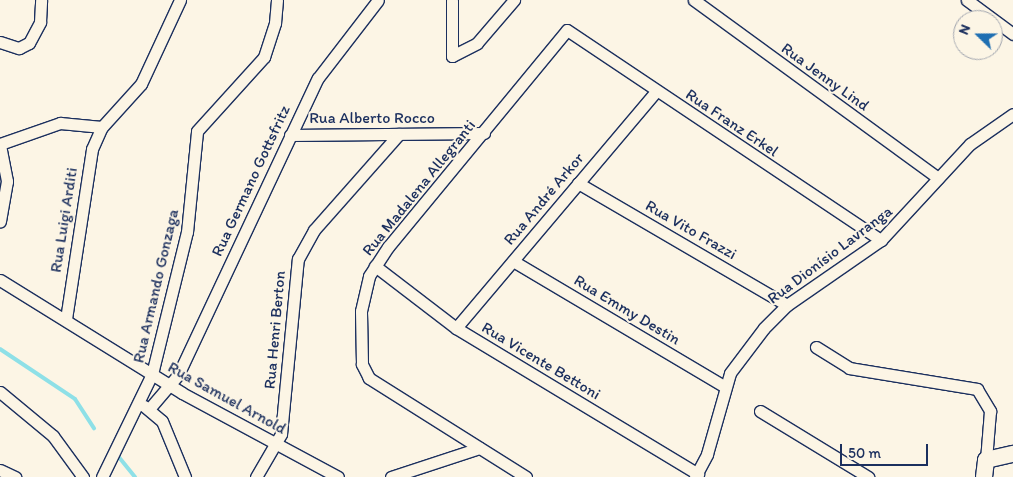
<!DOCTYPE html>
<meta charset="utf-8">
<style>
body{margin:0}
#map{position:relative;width:1013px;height:477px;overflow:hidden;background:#fcf5e5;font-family:Itim,sans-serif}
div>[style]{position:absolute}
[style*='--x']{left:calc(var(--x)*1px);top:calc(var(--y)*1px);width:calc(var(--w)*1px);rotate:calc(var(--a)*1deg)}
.stream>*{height:4px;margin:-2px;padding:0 2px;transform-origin:2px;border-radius:2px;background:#8ee0e7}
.roads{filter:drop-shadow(1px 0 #1b2f5e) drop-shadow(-1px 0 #1b2f5e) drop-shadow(0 1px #1b2f5e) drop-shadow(0 -1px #1b2f5e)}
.street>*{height:11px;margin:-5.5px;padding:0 5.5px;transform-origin:5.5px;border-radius:5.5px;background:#fcf5e5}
.secondary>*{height:16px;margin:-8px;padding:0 8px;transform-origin:8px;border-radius:8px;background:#fcf5e5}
span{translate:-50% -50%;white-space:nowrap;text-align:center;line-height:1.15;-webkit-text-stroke:4px #fcf5e5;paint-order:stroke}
.street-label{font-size:16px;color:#1b2f5e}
.north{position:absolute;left:953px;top:10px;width:50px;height:50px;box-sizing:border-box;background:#fcf5e5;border:1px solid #a2a6af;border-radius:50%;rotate:292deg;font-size:14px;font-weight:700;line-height:20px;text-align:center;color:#1b2f5e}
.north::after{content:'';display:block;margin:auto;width:18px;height:22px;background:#1f6fb2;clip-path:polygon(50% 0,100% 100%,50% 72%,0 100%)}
.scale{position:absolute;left:840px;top:444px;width:88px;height:22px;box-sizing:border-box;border:2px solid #1b2f5e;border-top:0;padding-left:6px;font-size:15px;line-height:18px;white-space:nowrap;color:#1b2f5e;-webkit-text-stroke:4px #fcf5e5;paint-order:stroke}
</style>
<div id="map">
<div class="stream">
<div style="--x:0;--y:349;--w:90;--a:33.7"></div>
<div style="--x:75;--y:399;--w:35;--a:57"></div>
<div style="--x:118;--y:456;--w:27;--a:51"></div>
</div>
<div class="roads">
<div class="street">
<div style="--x:452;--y:0;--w:56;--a:90"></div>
<div style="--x:452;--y:56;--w:28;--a:-27"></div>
<div style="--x:477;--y:43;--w:57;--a:-49.3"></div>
<div style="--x:694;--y:0;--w:302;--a:36.1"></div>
<div style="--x:967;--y:0;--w:57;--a:36.5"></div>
<div style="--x:0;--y:42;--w:20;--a:18"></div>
<div style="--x:19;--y:48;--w:11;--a:-27"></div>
<div style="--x:29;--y:43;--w:24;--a:-62"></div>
<div style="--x:40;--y:22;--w:22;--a:-87"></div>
<div style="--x:290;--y:135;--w:194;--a:-0.6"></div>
<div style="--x:0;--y:144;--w:64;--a:-19.3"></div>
<div style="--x:60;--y:123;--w:42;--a:5.4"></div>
<div style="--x:102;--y:127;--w:58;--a:-47.8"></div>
<div style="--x:141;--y:84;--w:93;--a:-65.1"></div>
<div style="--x:0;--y:145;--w:37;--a:79"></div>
<div style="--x:7;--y:181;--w:41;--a:99.9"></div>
<div style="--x:578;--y:183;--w:242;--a:30.3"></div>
<div style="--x:513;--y:261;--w:247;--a:30.7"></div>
<div style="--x:375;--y:266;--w:102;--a:37.4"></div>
<div style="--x:456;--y:328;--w:283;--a:31.1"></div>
<div style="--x:0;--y:280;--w:214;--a:31.8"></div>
<div style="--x:182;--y:393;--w:177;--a:28.3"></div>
<div style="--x:66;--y:319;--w:172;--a:-81.3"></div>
<div style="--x:92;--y:149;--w:24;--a:-66"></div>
<div style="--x:456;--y:328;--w:310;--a:-49.8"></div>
<div style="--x:816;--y:347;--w:39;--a:32"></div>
<div style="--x:849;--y:368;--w:130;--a:9.3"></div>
<div style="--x:977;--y:389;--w:26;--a:59"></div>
<div style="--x:990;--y:411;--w:49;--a:94.7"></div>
<div style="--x:0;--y:392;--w:69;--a:39.7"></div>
<div style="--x:53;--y:436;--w:51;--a:53.8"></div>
<div style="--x:144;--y:406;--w:23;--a:40"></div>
<div style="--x:162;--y:421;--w:61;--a:67.7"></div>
<div style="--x:149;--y:409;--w:45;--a:-49.5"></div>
<div style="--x:178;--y:375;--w:328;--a:-64.8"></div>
<div style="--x:318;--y:78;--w:98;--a:-52.4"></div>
<div style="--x:760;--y:411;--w:127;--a:31.4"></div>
<div style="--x:0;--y:470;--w:17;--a:25"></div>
<div style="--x:102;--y:477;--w:114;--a:-64.1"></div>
<div style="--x:152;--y:374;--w:146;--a:-76.2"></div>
<div style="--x:187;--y:232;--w:101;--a:-84.3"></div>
<div style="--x:197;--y:131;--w:100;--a:-47.8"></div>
<div style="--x:264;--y:57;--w:36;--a:-72"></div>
<div style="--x:275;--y:23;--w:23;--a:-85"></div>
<div style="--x:256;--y:477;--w:50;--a:-59.8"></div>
<div style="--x:281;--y:434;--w:176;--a:-84.5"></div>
<div style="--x:298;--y:259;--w:33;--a:-61"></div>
<div style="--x:314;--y:230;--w:128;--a:-48.5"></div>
<div style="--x:391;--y:477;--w:93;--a:-18.2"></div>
<div style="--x:526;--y:477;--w:186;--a:-147.8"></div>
<div style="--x:369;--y:378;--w:16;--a:-117"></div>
<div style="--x:362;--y:364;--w:53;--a:-91.1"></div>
<div style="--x:361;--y:311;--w:36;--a:-77"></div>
<div style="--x:369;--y:276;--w:35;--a:-57"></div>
<div style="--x:388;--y:247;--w:281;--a:-50.5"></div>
<div style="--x:567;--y:30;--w:378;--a:33.8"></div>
<div style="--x:695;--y:477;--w:26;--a:-62"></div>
<div style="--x:707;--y:454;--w:84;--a:-74.1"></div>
<div style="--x:730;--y:373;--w:56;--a:-52.9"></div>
<div style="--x:764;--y:328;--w:33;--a:-45"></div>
<div style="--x:787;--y:305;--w:114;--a:-34.7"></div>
<div style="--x:881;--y:240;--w:131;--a:-47.2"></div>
<div style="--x:970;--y:144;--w:52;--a:-34.9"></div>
</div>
<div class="secondary">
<div style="--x:984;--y:477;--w:17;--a:-83"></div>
<div style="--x:986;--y:460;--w:28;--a:-13"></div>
</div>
</div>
<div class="street-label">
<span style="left:825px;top:77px;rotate:36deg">Rua Jenny Lind</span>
<span style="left:372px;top:118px">Rua Alberto Rocco</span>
<span style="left:732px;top:123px;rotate:34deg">Rua Franz Erkel</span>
<span style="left:251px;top:181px;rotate:-65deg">Rua Germano Gottsfritz</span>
<span style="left:419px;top:188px;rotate:-51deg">Rua Madalena Allegranti</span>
<span style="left:544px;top:199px;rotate:-50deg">Rua André Arkor</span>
<span style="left:64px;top:220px;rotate:-81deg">Rua Luigi Arditi</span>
<span style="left:691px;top:230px;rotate:30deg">Rua Vito Frazzi</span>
<span style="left:830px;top:255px;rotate:-37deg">Rua Dionísio Lavranga</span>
<span style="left:156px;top:286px;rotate:-77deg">Rua Armando Gonzaga</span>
<span style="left:627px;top:310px;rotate:31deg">Rua Emmy Destin</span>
<span style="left:275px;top:330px;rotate:-85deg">Rua Henri Berton</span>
<span style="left:541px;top:361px;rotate:31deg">Rua Vicente Bettoni</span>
<span style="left:227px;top:398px;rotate:29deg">Rua Samuel Arnold</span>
</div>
<div class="north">N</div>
<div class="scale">50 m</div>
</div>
